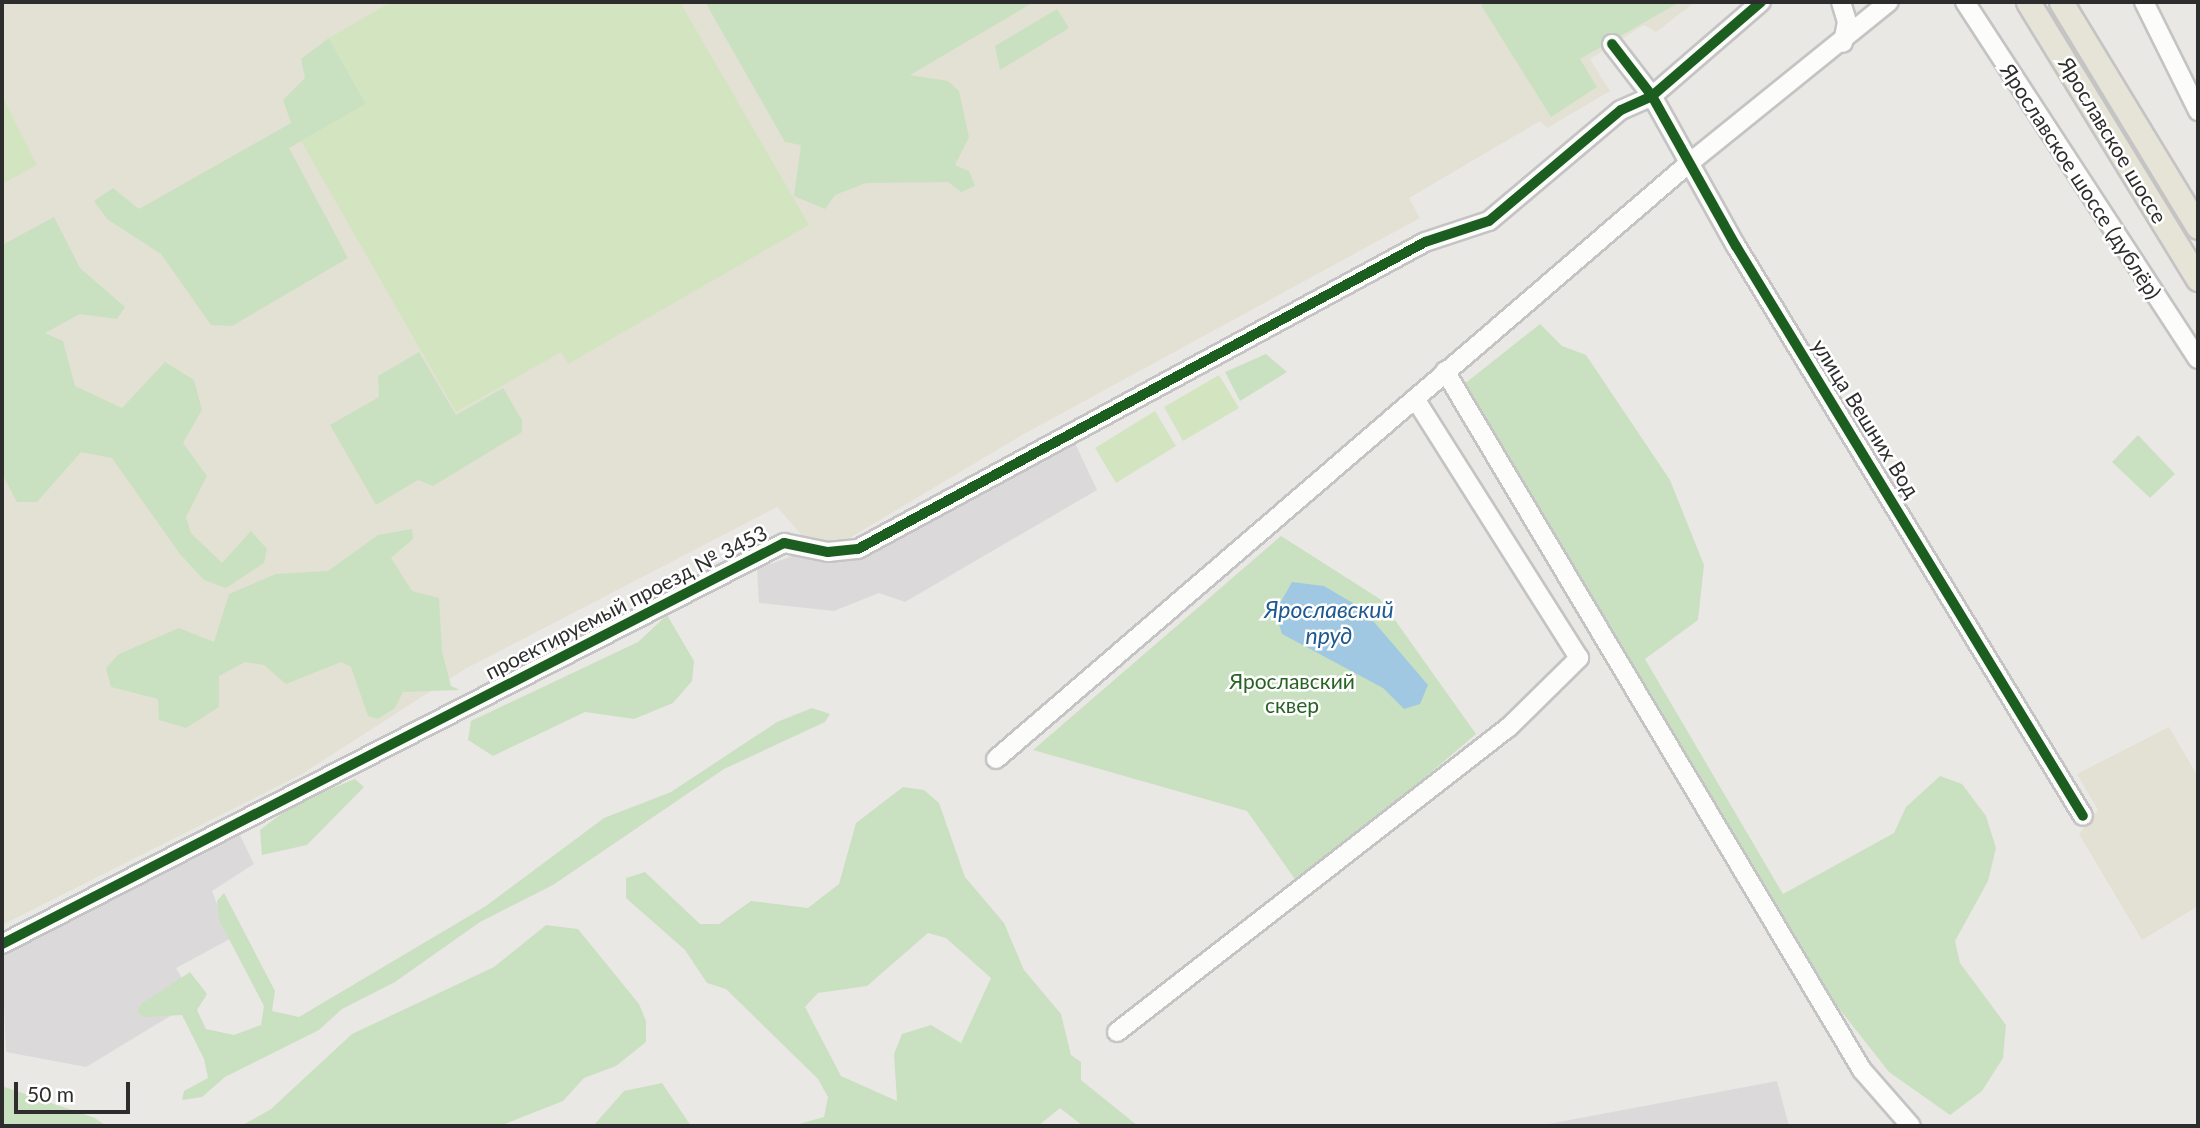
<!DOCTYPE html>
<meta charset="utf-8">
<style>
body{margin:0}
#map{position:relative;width:2200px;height:1128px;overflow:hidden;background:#eae8e4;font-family:Lato,sans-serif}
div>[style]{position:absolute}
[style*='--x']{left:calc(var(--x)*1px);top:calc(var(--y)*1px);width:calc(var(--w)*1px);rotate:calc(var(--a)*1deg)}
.industrial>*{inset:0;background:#dbd9da}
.education>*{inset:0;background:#e3e0d4}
.green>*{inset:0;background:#cae1c1}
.pitch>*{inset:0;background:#d2e5c0}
.water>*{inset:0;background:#a1c8e2}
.roads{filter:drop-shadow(2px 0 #c4c4c4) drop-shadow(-2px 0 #c4c4c4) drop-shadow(0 2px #c4c4c4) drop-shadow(0 -2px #c4c4c4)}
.minor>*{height:18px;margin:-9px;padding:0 9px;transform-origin:9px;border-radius:9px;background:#fcfcfb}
.major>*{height:23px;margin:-11.5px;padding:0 11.5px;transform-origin:11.5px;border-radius:11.5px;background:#e6e4d7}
.cycleway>*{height:10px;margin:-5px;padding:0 5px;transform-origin:5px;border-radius:5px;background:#1b5e20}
span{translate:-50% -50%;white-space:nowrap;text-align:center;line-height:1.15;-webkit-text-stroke:5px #fff;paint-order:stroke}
.street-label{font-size:21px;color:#2d2d2d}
.park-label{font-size:21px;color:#296324}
.water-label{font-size:23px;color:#1e5990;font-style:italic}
.frame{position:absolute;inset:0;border:4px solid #2d2d2d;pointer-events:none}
.scale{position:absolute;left:14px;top:1082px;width:116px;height:32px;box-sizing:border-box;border:4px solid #2d2d2d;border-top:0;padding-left:9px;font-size:21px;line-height:24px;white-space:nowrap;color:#2d2d2d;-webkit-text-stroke:5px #fff;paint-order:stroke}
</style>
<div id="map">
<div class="industrial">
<div style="clip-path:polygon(1073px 439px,1097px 490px,905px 602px,879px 593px,834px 611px,759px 603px,757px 569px,797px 554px,853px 556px)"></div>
<div style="clip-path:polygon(236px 827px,254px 864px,212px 891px,230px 939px,176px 968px,187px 987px,172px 1015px,86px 1067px,6px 1052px,2px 955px)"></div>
<div style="clip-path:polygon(1777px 1081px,1789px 1126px,1538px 1126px)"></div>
</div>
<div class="education">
<div style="clip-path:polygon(2px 2px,1695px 2px,1656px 32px,1644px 25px,1590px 59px,1610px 91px,1547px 128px,1540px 121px,1409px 198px,1420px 218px,1024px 434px,836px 546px,808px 542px,777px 507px,465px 669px,302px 774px,2px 925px)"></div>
<div style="clip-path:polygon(2169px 727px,2198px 777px,2198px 906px,2142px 940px,2079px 834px,2098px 810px,2077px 774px)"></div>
</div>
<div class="green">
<div style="clip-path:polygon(705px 2px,1034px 2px,910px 75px,948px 81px,959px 91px,969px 137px,955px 165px,969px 171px,975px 186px,961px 192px,948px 182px,866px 183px,835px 195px,825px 209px,794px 196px,801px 145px,785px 142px)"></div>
<div style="clip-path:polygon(1485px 2px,1680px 2px,1580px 59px,1597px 87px,1551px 117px,1481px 5px)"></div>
<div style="clip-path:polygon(1057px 9px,1069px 28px,1000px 70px,995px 46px)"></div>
<div style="clip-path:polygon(329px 38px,366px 104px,289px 148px,348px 258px,232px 326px,211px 325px,161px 254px,107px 219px,94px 201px,113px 188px,139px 209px,291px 123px,283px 100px,305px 78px,301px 59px)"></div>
<div style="clip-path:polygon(54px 217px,80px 268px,125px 307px,117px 319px,80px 314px,45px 333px,63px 341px,75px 386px,122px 408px,165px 362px,194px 380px,202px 410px,183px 443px,207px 476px,186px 517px,191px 533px,222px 563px,251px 531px,267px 549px,264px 563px,226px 588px,204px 580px,180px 554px,112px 458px,81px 452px,37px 502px,17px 502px,2px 474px,2px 245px)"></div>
<div style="clip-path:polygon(1540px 324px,1562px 346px,1586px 355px,1670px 480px,1704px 565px,1698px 620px,1645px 659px,1783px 894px,1894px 833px,1906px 807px,1940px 776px,1962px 784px,1986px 816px,1996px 848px,1988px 881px,1955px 941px,1960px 963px,2006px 1025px,2003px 1058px,1982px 1091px,1950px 1115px,1889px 1072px,1801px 960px,1463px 385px)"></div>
<div style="clip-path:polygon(419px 352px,456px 415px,503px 388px,522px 420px,522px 432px,433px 486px,418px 480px,376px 505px,330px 425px,379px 397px,378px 376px)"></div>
<div style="clip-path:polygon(1266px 354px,1287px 372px,1240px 401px,1225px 372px)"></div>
<div style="clip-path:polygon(2138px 435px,2175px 474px,2150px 498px,2112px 462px)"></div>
<div style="clip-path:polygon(412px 529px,413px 539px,391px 558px,412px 591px,439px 598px,442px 651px,451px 686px,460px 690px,403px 692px,395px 708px,378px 719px,368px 716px,351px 667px,341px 662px,286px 684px,264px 665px,245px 662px,219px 676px,219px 707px,186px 728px,159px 720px,158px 699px,111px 687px,106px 668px,119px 654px,179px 628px,214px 642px,229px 594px,276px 574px,328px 571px,378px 535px)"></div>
<div style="clip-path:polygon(1281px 536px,1380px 599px,1476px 734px,1299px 885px,1247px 811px,1033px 750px)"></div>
<div style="clip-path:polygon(667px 615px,694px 661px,692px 681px,673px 703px,634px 719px,585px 712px,493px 756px,468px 740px,471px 721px,638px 642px)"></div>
<div style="clip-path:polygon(812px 708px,830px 714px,825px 722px,724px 769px,553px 885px,480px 922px,395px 982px,342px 1009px,319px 1030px,225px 1077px,202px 1097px,182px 1100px,184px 1091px,208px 1078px,204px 1059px,182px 1015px,146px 1017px,137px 1013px,141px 1004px,190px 972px,207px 994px,197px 1010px,206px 1029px,234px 1035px,261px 1025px,264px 1006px,219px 920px,217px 901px,224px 893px,275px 991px,272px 1011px,299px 1017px,486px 906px,604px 818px,671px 792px,777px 722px)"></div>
<div style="clip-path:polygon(355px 779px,364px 787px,307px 845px,262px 855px,260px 830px,294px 804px)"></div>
<div style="clip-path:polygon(evenodd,903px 787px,924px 790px,939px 803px,965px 877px,1004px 923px,1024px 970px,1061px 1014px,1071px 1055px,1081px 1062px,1081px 1080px,1138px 1126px,1083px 1126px,1060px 1108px,1038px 1126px,792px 1126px,824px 1117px,828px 1097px,818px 1079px,726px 989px,707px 983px,685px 950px,626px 898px,626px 878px,645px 872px,700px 924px,719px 924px,751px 901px,808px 908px,839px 884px,856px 823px,903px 787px,928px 933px,946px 938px,991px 978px,961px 1043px,931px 1025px,902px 1034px,894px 1054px,897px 1101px,841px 1076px,805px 1007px,818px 993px,867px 986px,928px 933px)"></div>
<div style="clip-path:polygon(546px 925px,578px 929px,639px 1004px,646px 1021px,646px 1042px,616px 1066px,584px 1078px,563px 1101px,500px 1126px,241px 1126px,271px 1109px,352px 1034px,494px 967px)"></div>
<div style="clip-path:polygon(662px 1083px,691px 1126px,593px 1126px,624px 1091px)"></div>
<div style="clip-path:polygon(2px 1086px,95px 1118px,106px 1126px,2px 1126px)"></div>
</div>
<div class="pitch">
<div style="clip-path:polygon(391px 2px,680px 2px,809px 225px,568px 364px,561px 352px,456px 412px,301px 141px,366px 104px,329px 38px)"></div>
<div style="clip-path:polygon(2px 96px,37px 165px,2px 184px)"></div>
<div style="clip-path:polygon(1219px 375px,1239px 408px,1183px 441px,1164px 407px)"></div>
<div style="clip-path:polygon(1155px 411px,1176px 446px,1116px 483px,1095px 448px)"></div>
</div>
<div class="water">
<div style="clip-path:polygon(1292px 582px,1324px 586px,1363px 609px,1428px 685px,1420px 704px,1404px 709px,1383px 688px,1282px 634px,1275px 612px)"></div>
</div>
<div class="roads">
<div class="minor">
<div style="--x:1841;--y:2;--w:21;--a:73"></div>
<div style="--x:1847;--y:22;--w:21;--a:101"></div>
<div style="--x:1965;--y:2;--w:426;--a:56.9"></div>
<div style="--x:2144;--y:2;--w:122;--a:63.6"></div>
<div style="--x:1612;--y:44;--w:66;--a:52.4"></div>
<div style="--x:1652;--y:96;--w:172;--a:60.8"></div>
<div style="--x:1736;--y:246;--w:667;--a:58.67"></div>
<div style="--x:1445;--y:371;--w:814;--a:59.18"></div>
<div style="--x:1862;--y:1070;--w:74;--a:48.8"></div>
<div style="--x:996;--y:759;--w:913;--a:-40.69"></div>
<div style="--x:1688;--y:164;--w:258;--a:-38.9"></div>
<div style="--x:2;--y:944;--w:879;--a:-27.15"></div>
<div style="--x:784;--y:543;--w:45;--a:11.6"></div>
<div style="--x:828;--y:552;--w:30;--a:-6"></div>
<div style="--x:858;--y:549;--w:645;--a:-28.43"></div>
<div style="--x:1425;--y:242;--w:67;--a:-18.2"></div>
<div style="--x:1489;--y:221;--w:172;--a:-40.1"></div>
<div style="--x:1621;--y:110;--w:34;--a:-24"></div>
<div style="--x:1652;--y:96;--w:144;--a:-40.8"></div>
<div style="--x:1117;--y:1032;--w:495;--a:-37.9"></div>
<div style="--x:1508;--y:728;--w:100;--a:-44.6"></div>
<div style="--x:1579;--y:658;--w:307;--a:-122.3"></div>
</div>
<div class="major">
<div style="--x:2028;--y:2;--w:325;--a:58.5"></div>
<div style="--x:2061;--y:2;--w:263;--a:58.7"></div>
</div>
</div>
<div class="cycleway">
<div style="--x:1612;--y:44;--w:66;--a:52.4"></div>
<div style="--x:1652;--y:96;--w:172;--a:60.8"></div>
<div style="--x:1736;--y:246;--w:667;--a:58.67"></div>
<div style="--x:2;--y:944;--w:879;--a:-27.15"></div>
<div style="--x:784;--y:543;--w:45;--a:11.6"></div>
<div style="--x:828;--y:552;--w:30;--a:-6"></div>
<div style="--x:858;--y:549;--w:645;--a:-28.43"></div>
<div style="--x:1425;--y:242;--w:67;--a:-18.2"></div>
<div style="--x:1489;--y:221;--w:172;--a:-40.1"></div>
<div style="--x:1621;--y:110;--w:34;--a:-24"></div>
<div style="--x:1652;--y:96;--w:144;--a:-40.8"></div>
</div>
<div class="street-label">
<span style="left:2113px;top:140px;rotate:59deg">Ярославское шоссе</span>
<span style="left:2081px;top:181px;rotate:57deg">Ярославское шоссе (дублёр)</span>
<span style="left:1866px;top:418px;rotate:58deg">улица Вешних Вод</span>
<span style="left:626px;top:602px;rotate:-27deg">проектируемый проезд № 3453</span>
</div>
<div class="park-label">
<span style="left:1292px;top:693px">Ярославский<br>сквер</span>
</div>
<div class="water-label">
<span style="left:1329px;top:622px">Ярославский<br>пруд</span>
</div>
<div class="frame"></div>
<div class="scale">50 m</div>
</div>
